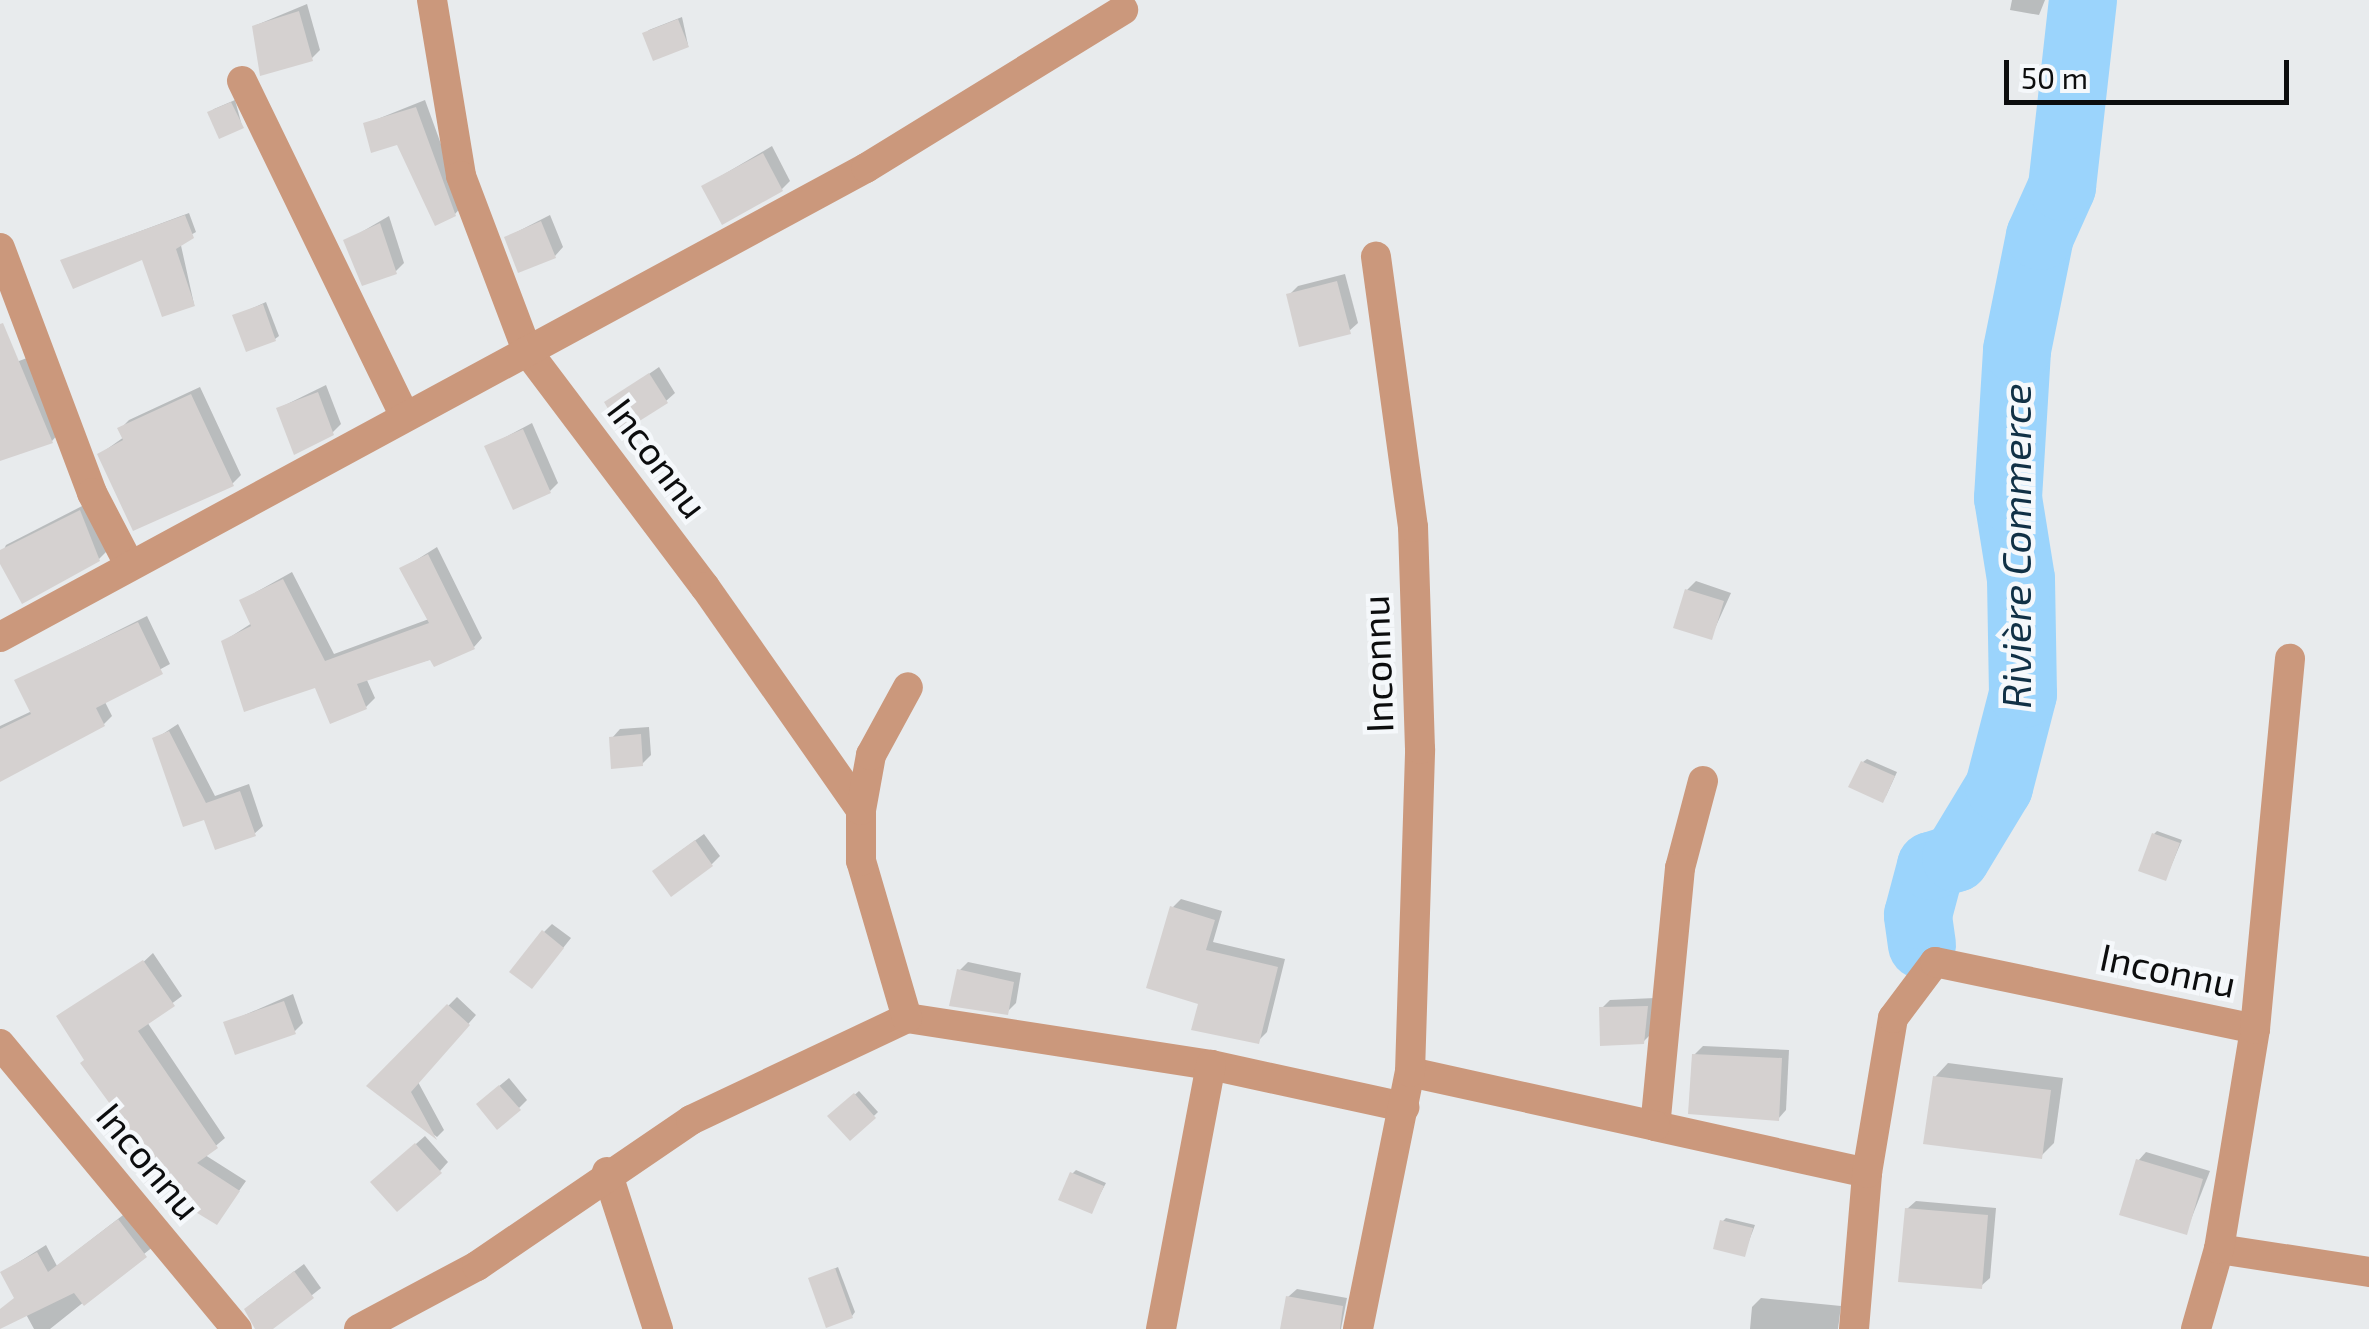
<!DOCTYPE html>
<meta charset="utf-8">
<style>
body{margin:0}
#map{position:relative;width:2369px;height:1329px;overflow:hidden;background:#e8ebed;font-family:"Exo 2",sans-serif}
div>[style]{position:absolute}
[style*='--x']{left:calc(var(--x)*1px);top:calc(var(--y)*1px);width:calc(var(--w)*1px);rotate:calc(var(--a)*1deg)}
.shadow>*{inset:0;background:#0003}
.river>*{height:68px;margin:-34px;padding:0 34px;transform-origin:34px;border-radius:34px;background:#9bd4fc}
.building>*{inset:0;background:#d5d1d0}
.street>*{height:30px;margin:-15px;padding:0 15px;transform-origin:15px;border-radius:15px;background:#cb987c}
span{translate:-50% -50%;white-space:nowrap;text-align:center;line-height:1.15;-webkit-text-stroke:9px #f5f8fb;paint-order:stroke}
.street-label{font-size:38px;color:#0c0d0e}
.water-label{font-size:40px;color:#113146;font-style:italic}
.scale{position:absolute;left:2004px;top:60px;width:285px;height:45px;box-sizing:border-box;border:5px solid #0c0d0e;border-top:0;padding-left:12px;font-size:30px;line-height:35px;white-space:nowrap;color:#0c0d0e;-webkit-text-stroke:8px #f5f8fb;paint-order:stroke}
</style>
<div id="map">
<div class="shadow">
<div style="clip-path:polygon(2012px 0,2045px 0,2039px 15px,2010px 10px)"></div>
<div style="clip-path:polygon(307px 4px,320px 50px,312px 58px,254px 26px)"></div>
<div style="clip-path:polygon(682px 17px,688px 45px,645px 34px,649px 30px)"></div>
<div style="clip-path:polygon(235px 100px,242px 126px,210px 112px,214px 109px)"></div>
<div style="clip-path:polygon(425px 100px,463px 205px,455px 214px,399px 142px,365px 124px)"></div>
<div style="clip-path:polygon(772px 146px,790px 181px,782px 189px,704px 186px)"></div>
<div style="clip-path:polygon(189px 213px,196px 232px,180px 241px,194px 304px,143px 257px,63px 260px)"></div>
<div style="clip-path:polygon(550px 215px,563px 247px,555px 256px,507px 237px)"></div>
<div style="clip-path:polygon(389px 216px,404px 263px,395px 272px,346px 241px)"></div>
<div style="clip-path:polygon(1345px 274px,1358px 323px,1349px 331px,1289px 295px,1298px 286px)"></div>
<div style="clip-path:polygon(266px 302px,279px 336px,275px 339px,235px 316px)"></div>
<div style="clip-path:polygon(27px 358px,60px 432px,52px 441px,0 449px,0 368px)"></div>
<div style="clip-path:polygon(659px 367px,675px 393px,666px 401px,607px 403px)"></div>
<div style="clip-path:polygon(326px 385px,341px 424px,332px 433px,279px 408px)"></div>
<div style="clip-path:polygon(200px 387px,241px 475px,232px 484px,100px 454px,124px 437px,120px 429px,129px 420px)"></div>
<div style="clip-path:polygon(532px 423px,558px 483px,550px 491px,487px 447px)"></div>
<div style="clip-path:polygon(88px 503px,107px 551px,99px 559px,0 558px,6px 545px)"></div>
<div style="clip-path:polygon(437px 547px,482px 638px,474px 647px,366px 678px,375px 698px,366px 707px,224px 641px,252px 623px,242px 600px,292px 572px,334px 654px,429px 619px,402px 569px)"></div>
<div style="clip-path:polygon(1696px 581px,1731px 593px,1711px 637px,1687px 590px)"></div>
<div style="clip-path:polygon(147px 616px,170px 664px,104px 700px,112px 716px,104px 724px,0 769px,0 726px,32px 711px,17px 681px)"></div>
<div style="clip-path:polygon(178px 724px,215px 796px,249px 784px,263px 826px,254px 834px,206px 817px,155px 739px)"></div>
<div style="clip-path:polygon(649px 727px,651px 755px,642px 764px,612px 738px,620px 729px)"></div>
<div style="clip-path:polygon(1867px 759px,1897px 772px,1886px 796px,1863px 762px)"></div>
<div style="clip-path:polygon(2157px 831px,2182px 840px,2166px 878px,2154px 834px)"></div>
<div style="clip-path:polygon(704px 834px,720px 856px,712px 864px,664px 863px)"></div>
<div style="clip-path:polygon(1181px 899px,1222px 911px,1213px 942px,1285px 959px,1267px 1032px,1258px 1041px,1201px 1002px,1172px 908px)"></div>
<div style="clip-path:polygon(552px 924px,571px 938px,540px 977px,544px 932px)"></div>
<div style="clip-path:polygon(153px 953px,182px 996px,147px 1022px,225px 1138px,205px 1155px,246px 1181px,217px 1222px,69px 1032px)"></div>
<div style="clip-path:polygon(968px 962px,1021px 973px,1016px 1003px,1007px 1012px,960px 970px)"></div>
<div style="clip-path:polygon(293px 994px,303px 1023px,294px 1032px,226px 1023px)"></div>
<div style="clip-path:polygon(457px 997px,476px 1015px,418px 1082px,444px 1130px,437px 1137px,370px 1085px)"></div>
<div style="clip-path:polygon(1655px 998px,1652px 1033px,1643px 1042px,1602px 1008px,1610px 1000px)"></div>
<div style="clip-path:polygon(1703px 1046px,1789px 1050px,1786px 1110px,1778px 1119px,1694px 1055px)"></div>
<div style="clip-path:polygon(1948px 1063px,2063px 1078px,2054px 1143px,2041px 1156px,1935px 1077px)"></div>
<div style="clip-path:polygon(509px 1078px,527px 1100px,519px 1108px,487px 1096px)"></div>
<div style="clip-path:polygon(859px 1091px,878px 1112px,851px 1138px,831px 1116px)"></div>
<div style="clip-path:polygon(425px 1136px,448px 1162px,440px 1171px,382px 1174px)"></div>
<div style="clip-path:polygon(2146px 1152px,2210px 1171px,2186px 1232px,2138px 1161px)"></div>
<div style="clip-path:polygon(1076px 1170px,1106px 1183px,1091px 1211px,1072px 1174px)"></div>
<div style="clip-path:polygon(1916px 1201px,1996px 1208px,1990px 1278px,1981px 1286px,1907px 1209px)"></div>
<div style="clip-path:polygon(127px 1212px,154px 1246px,50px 1329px,34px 1329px,3px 1272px,46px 1245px,57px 1266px)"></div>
<div style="clip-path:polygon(1726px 1218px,1755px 1225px,1744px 1254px,1723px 1221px)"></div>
<div style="clip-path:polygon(304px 1264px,321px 1288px,269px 1329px,257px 1329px,256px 1300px)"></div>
<div style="clip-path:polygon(838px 1267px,855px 1312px,852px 1316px,811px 1279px)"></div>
<div style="clip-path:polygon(1297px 1289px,1347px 1298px,1341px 1329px,1283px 1329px,1288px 1297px)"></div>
<div style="clip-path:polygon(1761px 1298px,1841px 1306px,1838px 1329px,1750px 1329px,1752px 1307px)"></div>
</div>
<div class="river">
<div style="--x:1922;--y:945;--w:30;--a:-98"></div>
<div style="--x:1918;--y:915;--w:51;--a:-75.1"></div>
<div style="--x:1931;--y:866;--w:26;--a:-18"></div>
<div style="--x:1956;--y:858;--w:83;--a:-58.8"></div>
<div style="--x:1999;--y:787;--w:96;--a:-75.5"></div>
<div style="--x:2023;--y:694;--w:115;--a:-91"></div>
<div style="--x:2021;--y:579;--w:82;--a:-99.1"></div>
<div style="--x:2008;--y:498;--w:148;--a:-86.5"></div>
<div style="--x:2017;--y:350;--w:116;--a:-78.6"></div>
<div style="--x:2040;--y:236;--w:54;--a:-65.8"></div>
<div style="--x:2062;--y:187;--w:188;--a:-83.6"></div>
</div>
<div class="building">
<div style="clip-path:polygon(299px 11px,313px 61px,260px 76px,252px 26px)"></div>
<div style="clip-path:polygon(678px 19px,689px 47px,653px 61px,642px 33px)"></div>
<div style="clip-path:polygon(231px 102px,244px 128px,219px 139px,207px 112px)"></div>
<div style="clip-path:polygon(416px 107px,456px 216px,435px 226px,397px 145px,371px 153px,363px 123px)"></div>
<div style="clip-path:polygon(763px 153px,783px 191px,722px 225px,701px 186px)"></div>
<div style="clip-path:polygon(185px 215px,194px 238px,176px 249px,195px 306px,162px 317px,142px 260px,73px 289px,60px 260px)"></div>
<div style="clip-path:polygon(541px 221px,556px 258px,518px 273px,504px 237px)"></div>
<div style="clip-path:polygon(380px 223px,397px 274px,362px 286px,343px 240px)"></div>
<div style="clip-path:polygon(1337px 281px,1351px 334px,1299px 347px,1286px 294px)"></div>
<div style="clip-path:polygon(263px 304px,276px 341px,246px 352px,232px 315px)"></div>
<div style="clip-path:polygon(3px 323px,53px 443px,0 461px,0 324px)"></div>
<div style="clip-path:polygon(649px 373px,668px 403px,622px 432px,604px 402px)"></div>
<div style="clip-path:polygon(318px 392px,334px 435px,294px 455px,276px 408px)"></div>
<div style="clip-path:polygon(191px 394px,234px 486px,133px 531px,97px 454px,123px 440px,117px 428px)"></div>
<div style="clip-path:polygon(523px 429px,551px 493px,513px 510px,484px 446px)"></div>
<div style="clip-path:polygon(80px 510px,100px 561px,22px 604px,0 564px,0 550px)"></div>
<div style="clip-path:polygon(428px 554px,475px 649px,434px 667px,430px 660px,357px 684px,367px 709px,330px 724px,315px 688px,244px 712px,221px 641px,251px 626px,239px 600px,283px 579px,325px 661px,429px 623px,399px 568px)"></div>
<div style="clip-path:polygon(1685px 589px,1724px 601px,1712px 640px,1673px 628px)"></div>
<div style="clip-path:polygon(138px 622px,163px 674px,96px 708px,105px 726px,0 782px,0 729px,31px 714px,14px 680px)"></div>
<div style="clip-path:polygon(169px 731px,206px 803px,240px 791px,256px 836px,215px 850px,204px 820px,183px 827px,152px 738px)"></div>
<div style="clip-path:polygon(641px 734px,643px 766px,611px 769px,609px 737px)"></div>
<div style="clip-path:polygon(1861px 761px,1895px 776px,1883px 803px,1848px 787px)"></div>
<div style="clip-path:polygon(2152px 833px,2180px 843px,2166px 881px,2138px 871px)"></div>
<div style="clip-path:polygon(695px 840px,713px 866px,671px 897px,652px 871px)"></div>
<div style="clip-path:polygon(1170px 906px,1215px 920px,1206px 950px,1278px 967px,1259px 1044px,1191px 1030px,1198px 1004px,1146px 988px)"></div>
<div style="clip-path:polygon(542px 930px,564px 948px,532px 989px,509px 972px)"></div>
<div style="clip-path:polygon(143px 960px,175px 1006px,138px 1031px,218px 1148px,197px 1163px,240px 1191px,217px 1225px,184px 1205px,80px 1063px,84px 1060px,56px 1016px)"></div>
<div style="clip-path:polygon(957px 969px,1014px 982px,1008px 1015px,949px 1006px)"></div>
<div style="clip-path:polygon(284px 1001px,296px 1034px,235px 1055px,223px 1022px)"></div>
<div style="clip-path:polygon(447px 1004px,470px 1025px,411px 1092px,437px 1140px,366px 1086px)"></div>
<div style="clip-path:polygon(1648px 1006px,1644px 1044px,1600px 1046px,1599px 1007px)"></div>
<div style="clip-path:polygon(1692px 1054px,1782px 1058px,1779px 1121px,1688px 1114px)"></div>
<div style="clip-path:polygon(1933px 1076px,2051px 1090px,2042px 1159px,1923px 1144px)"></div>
<div style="clip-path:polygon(499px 1085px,521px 1110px,497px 1130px,476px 1104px)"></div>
<div style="clip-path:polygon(854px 1093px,876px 1118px,850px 1141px,827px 1116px)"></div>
<div style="clip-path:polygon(415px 1143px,442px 1173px,397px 1212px,370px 1182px)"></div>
<div style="clip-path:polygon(2136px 1159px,2203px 1179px,2187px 1235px,2119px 1215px)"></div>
<div style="clip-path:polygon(1070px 1172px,1104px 1186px,1092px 1214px,1058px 1200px)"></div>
<div style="clip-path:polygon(1905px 1208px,1988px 1215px,1982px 1289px,1898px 1282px)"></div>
<div style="clip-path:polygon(118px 1219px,147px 1257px,84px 1306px,74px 1293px,0 1329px,0 1309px,14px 1298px,0 1272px,37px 1252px,48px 1272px)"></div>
<div style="clip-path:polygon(1720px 1220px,1753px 1228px,1745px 1257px,1713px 1249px)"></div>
<div style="clip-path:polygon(835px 1268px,853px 1318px,826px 1328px,808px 1278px)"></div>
<div style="clip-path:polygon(294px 1271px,314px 1298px,273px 1329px,255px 1329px,244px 1309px)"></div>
<div style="clip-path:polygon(1286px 1296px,1343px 1306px,1340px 1329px,1280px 1329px)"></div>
</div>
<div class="street">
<div style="--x:432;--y:0;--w:178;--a:80.6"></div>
<div style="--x:461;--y:176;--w:187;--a:69.3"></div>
<div style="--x:527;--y:351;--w:296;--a:53"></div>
<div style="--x:705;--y:587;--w:272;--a:55"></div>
<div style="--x:242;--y:81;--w:373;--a:64.1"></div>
<div style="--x:0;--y:248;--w:262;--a:69.4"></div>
<div style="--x:92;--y:493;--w:82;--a:62.5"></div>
<div style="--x:0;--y:637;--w:985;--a:-28.44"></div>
<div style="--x:866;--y:168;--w:302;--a:-31.6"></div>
<div style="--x:1703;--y:781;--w:90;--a:104.8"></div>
<div style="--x:1680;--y:868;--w:259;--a:95.5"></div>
<div style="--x:1655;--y:1126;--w:217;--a:12.5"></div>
<div style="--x:907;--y:1018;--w:308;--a:8.8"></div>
<div style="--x:1211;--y:1065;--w:198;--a:12.3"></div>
<div style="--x:0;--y:1044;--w:371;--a:50.3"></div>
<div style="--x:1410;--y:1072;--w:251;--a:12.4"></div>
<div style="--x:607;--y:1172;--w:165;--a:72"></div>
<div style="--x:2219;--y:1249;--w:152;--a:8.7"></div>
<div style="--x:359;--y:1329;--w:134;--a:-28.1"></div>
<div style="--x:477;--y:1266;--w:259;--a:-34.3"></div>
<div style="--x:691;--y:1120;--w:239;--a:-25.3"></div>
<div style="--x:907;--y:1018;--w:164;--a:-106.3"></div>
<div style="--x:861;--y:861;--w:51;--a:-90"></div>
<div style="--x:861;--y:810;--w:56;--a:-79.7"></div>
<div style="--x:871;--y:755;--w:77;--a:-61.4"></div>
<div style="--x:1161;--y:1329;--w:269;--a:-79.3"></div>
<div style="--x:1358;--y:1329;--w:262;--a:-78.6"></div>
<div style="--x:1410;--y:1072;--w:323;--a:-88.2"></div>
<div style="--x:1420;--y:749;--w:222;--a:-91.8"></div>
<div style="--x:1413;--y:527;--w:273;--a:-97.8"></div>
<div style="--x:1854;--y:1329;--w:157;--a:-85.2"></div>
<div style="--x:1867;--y:1173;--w:157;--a:-80.5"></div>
<div style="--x:1893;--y:1018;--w:70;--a:-53.1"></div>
<div style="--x:1935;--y:962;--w:327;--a:11.8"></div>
<div style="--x:2196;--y:1329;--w:83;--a:-74"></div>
<div style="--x:2219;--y:1249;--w:223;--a:-80.7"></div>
<div style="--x:2255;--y:1029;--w:372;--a:-84.6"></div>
</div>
<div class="street-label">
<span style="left:658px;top:458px;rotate:53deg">Inconnu</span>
<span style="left:1377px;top:664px;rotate:-92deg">Inconnu</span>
<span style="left:2168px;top:970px;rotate:12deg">Inconnu</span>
<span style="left:149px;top:1161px;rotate:50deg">Inconnu</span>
</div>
<div class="water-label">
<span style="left:2015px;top:546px;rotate:-90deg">Rivière Commerce</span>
</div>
<div class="scale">50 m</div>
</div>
